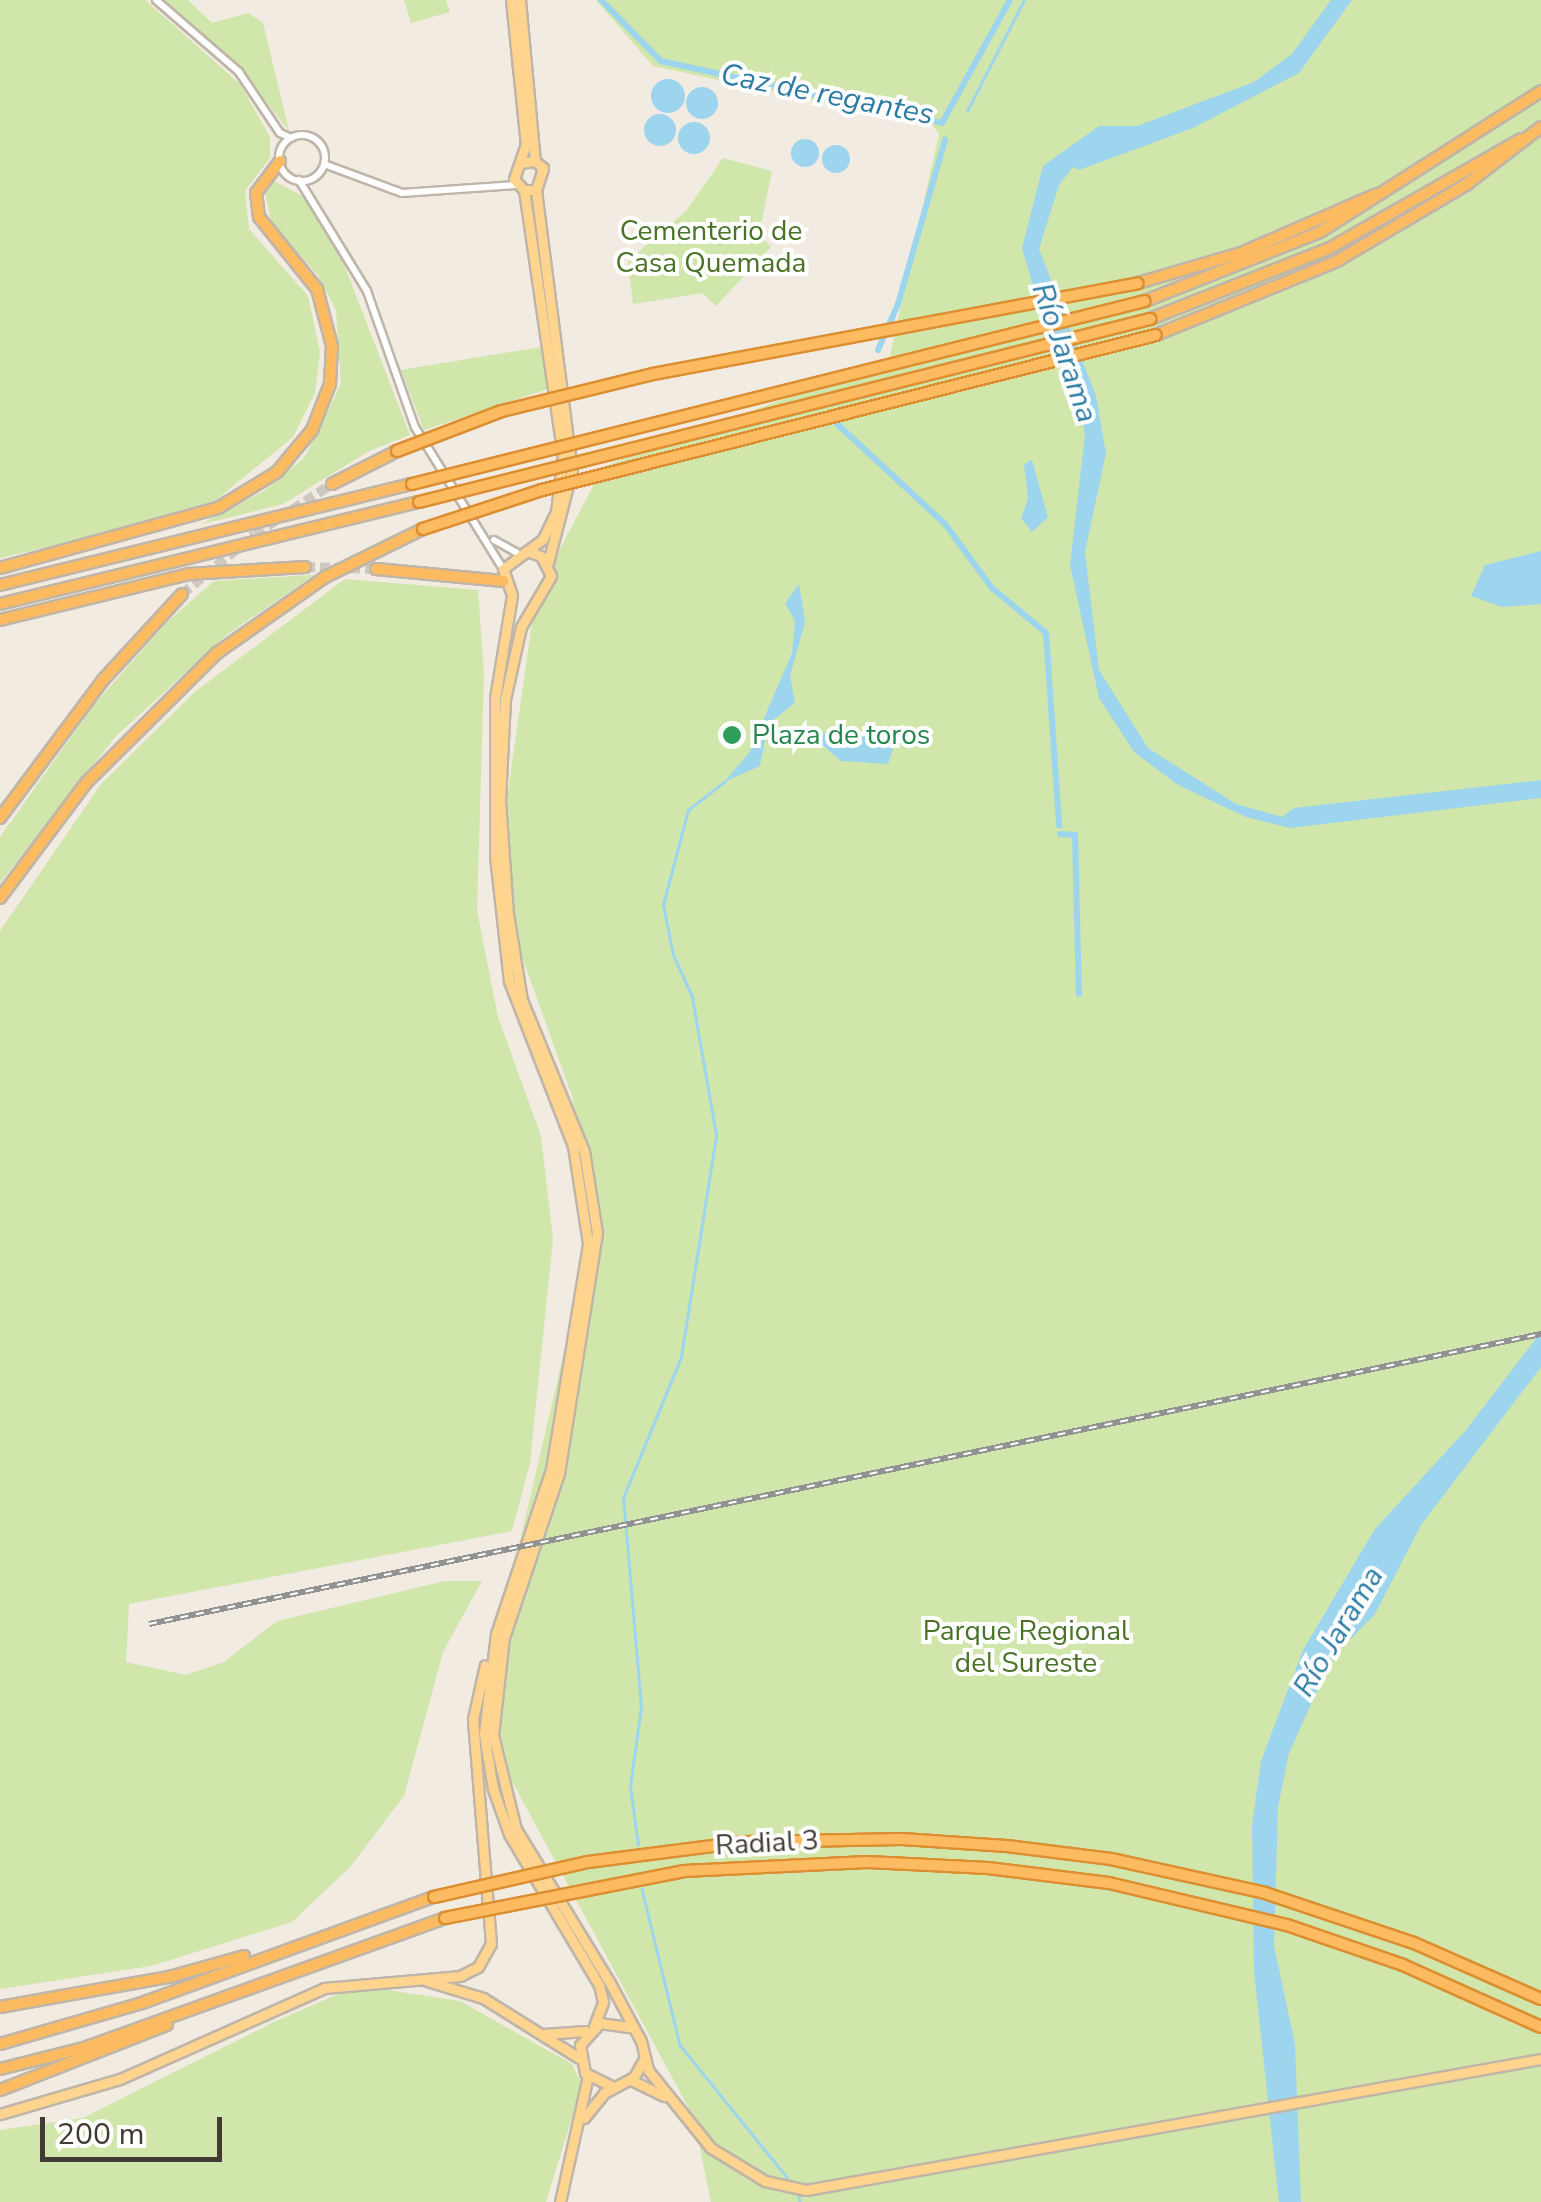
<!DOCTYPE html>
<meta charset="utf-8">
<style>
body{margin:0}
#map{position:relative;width:1541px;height:2202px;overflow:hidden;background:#f1ebe2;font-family:"Nunito Sans",sans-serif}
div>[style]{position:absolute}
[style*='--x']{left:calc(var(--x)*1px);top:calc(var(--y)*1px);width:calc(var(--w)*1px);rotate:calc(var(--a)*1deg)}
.green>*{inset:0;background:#d0e6aa}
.water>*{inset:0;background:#9dd5ef}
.round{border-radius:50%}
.stream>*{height:2.5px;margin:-1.25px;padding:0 1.25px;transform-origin:1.25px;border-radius:1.25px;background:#9dd5ef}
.canal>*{height:6px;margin:-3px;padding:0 3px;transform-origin:3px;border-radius:3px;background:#9dd5ef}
.highway-tunnel>*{height:10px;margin-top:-5px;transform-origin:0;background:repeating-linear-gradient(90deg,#cec8bf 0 10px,transparent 0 15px)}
.roads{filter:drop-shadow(2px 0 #bfb5a8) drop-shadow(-2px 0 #bfb5a8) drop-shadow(0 2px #bfb5a8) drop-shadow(0 -2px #bfb5a8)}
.minor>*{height:6px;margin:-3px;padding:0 3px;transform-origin:3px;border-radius:3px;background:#fff}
.minor>.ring{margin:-3px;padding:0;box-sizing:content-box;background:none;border:6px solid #fff;border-radius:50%}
.major>*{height:9px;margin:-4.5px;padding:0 4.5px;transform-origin:4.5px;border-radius:4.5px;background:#fed48e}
.highway>*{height:10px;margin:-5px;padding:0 5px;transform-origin:5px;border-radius:5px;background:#fdbb61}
.rail>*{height:6px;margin-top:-3px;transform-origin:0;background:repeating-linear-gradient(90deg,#fff 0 8px,#929292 0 16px);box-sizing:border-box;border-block:2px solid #929292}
.bridges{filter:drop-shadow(2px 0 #dc8e31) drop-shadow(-2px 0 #dc8e31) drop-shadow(0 2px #dc8e31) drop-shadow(0 -2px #dc8e31)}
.highway-bridge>*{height:10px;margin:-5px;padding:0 5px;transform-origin:5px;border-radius:5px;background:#fdbb61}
.dots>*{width:28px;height:28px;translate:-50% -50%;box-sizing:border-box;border:5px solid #fff;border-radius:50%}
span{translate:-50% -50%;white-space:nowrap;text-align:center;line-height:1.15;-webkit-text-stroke:8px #fff;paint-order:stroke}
.park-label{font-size:28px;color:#4a7327}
.leisure-label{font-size:28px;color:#27864d}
.left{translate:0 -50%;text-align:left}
.street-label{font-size:28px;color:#423b33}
.water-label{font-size:30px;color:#2d7ca4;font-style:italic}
.scale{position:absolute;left:40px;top:2117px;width:182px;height:45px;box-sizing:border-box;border:5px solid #423b33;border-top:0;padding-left:12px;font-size:30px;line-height:35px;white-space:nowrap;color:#423b33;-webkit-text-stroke:8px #fff;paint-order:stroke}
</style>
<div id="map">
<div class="green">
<div style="clip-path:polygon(0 0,145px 0,240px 84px,270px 137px,270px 158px,245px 191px,249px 229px,308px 296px,320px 352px,315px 393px,293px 437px,216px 500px,169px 519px,0 558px)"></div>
<div style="clip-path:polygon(162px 0,188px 0,212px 23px,248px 13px,263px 23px,289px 131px,234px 61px)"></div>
<div style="clip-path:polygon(404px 0,446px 0,450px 12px,411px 23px)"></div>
<div style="clip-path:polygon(596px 0,1541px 0,1541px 2202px,711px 2202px,693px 2116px,494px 1748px,485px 1691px,592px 1232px,572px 1096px,495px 882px,536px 595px,603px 467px,889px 359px,939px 134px,933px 126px,653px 66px)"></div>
<div style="clip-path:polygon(723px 158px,772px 171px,759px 234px,771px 247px,716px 306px,702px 293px,633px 304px,628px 261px,686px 211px)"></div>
<div style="clip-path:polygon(274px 181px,306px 198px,340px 254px,410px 435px,369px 451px,283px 504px,199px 525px,264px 491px,305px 457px,341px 384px,336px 310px,318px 275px,272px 224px,265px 192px)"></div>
<div style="clip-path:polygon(541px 347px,548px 389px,424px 430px,401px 370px)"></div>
<div style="clip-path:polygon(314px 575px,228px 634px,116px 736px,0 883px,0 837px,93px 706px,167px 622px,214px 581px)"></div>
<div style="clip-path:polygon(345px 579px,478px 590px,484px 675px,477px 911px,498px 1017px,541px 1136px,553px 1239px,530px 1463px,512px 1531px,129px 1604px,126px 1662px,186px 1675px,224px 1662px,277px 1621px,445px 1581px,482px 1581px,443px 1652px,404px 1796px,350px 1867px,292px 1922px,151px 1966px,0 1989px,0 931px,101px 784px,196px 691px)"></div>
<div style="clip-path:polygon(374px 1988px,460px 2001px,572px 2064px,582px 2085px,546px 2202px,0 2202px,0 2130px,83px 2118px,274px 2022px,336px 1995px)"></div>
</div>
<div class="water">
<div style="clip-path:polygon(1331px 0,1352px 0,1299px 73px,1193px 128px,1079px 170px,1073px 167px,1059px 185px,1039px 249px,1096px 396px,1106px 453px,1085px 552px,1099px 670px,1148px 748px,1236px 804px,1282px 817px,1294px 808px,1541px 780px,1541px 798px,1290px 828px,1246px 817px,1178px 785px,1134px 752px,1099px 698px,1070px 565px,1085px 435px,1078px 398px,1049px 340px,1022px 248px,1043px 166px,1099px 126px,1137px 126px,1254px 82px,1292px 54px)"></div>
<div class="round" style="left:651px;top:79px;width:34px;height:34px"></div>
<div class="round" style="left:686px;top:87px;width:32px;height:32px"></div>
<div class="round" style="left:644px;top:114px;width:32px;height:32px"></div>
<div class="round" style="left:678px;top:122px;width:32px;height:32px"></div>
<div class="round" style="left:791px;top:139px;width:28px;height:28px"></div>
<div class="round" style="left:822px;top:145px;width:28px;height:28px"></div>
<div style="clip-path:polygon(1032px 460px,1048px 517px,1032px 532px,1021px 518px,1028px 499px,1024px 464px)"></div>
<div style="clip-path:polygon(1541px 551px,1541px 604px,1502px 607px,1471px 596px,1485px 565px)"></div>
<div style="clip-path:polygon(799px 584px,805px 622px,790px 676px,795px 703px,768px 724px,760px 766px,724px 782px,749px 753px,792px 653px,795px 621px,785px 603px)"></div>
<div style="clip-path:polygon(885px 726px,897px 737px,888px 764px,841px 761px,818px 741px,825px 732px,869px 735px)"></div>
<div style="clip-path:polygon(1541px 1332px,1541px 1367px,1421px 1525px,1375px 1614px,1332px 1658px,1289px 1753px,1278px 1807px,1274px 1946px,1295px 2044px,1301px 2202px,1279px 2202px,1254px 1972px,1252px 1825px,1261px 1761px,1303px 1650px,1375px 1529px,1466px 1430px)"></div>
</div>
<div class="stream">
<div style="--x:967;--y:111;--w:125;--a:-62.8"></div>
<div style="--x:638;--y:1845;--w:60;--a:-97.7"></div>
<div style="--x:630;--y:1786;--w:80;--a:-82.1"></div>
<div style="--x:641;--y:1707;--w:210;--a:-94.9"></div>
<div style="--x:623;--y:1498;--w:152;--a:-67.6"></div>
<div style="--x:681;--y:1357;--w:225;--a:-81"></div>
<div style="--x:716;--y:1135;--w:140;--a:-99.9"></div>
<div style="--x:692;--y:997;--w:46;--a:-114.3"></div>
<div style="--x:673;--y:955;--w:51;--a:-101.3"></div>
<div style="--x:663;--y:905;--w:98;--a:-75.3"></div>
<div style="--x:688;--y:810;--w:46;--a:-37.9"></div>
<div style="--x:642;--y:1889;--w:161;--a:76.3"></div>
<div style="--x:680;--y:2045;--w:170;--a:51"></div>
<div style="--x:799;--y:2196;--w:6;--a:81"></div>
</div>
<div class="canal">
<div style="--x:601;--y:0;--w:86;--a:45.5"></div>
<div style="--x:661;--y:61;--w:288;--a:12.4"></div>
<div style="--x:942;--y:123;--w:141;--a:-61.1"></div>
<div style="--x:878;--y:350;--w:50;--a:-66.5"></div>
<div style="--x:898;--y:304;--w:171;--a:-74"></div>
<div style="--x:836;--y:423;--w:149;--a:42.8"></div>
<div style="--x:945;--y:524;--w:79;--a:53.7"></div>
<div style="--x:992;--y:588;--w:70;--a:39.8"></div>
<div style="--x:1046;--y:633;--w:193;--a:86.1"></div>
<div style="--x:1060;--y:834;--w:15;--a:4"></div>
<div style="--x:1075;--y:835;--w:159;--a:88.6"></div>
</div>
<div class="highway-tunnel">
<div style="--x:305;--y:567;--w:71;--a:1.6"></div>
<div style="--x:182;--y:594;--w:94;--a:-39.4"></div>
<div style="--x:255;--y:534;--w:92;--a:-33"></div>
</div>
<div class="roads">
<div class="minor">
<div style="--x:156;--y:0;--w:110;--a:40.9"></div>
<div style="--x:239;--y:72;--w:73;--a:56.1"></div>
<div style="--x:280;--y:133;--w:12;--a:24"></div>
<div class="ring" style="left:279px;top:135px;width:40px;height:40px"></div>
<div style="--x:324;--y:164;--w:83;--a:20.4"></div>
<div style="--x:402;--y:193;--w:114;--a:-4"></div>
<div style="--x:299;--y:180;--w:130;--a:58.5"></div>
<div style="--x:367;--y:291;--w:144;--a:70.6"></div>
<div style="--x:415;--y:427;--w:167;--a:58.2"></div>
<div style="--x:494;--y:540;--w:26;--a:29"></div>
</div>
<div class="major">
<div style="--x:511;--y:0;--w:145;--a:84.1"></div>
<div style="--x:526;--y:144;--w:37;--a:109"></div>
<div style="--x:514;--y:179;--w:15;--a:48"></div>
<div style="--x:524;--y:190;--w:12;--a:0"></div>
<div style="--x:536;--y:190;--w:23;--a:-72"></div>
<div style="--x:543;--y:168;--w:11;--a:-139"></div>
<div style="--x:535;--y:161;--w:15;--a:172"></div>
<div style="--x:520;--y:0;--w:162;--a:84.7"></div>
<div style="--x:524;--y:190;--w:269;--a:81.7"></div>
<div style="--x:563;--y:456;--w:56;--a:97.1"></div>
<div style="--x:556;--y:512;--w:30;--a:116"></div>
<div style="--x:543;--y:539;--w:20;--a:143"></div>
<div style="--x:536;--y:190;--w:282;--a:82.7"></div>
<div style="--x:572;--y:470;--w:96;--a:104.5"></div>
<div style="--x:427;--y:1981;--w:59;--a:16.9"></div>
<div style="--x:483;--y:1998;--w:113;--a:32"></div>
<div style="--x:594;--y:2026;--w:26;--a:-69"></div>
<div style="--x:603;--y:2002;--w:17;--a:-103"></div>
<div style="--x:599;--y:1985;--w:176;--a:-120.8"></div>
<div style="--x:509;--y:1834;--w:48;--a:-109.6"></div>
<div style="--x:493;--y:1789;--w:56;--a:-99.3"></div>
<div style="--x:484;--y:1734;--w:101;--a:-83.2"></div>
<div style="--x:496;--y:1634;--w:173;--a:-71.5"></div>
<div style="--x:551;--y:1470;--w:230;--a:-80.7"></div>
<div style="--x:588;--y:1243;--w:98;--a:-98.8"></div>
<div style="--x:573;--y:1146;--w:177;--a:-111.2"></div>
<div style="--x:509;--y:981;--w:126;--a:-96.4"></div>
<div style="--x:495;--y:856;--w:158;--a:-90"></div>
<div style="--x:495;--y:698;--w:104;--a:-80.6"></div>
<div style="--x:512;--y:595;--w:28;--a:-109"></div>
<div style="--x:503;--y:569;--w:30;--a:-37"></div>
<div style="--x:527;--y:551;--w:15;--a:20"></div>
<div style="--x:541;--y:556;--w:22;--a:63"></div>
<div style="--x:551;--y:576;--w:59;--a:120.5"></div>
<div style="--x:521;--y:627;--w:74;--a:102.5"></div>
<div style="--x:505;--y:699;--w:101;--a:92.8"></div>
<div style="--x:500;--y:800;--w:114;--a:86"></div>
<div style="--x:508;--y:914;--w:87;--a:80.8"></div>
<div style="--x:522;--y:1000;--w:163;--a:67.7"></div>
<div style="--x:584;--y:1151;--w:83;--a:81"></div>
<div style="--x:597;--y:1233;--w:243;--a:99"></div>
<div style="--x:559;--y:1473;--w:173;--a:108.5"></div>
<div style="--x:504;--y:1637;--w:99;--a:96.4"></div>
<div style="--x:493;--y:1735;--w:97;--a:76.3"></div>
<div style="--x:516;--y:1829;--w:180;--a:58.6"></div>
<div style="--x:610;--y:1983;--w:66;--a:61.9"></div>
<div style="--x:641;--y:2041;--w:30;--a:76"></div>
<div style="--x:648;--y:2070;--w:100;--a:51.1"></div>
<div style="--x:711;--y:2148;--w:63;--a:31.4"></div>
<div style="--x:765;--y:2181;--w:42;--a:12.4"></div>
<div style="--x:806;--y:2190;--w:747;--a:-10.11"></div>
<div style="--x:543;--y:2034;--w:43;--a:-4"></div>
<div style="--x:631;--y:2080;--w:37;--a:26"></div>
<div style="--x:613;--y:2087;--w:31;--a:-153"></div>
<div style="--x:585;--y:2073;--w:28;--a:-100"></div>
<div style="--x:580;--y:2045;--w:30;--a:-48"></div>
<div style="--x:600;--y:2023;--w:30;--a:8"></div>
<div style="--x:0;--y:2114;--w:125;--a:-16.3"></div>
<div style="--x:120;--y:2079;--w:223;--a:-24"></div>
<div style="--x:324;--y:1988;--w:137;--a:-5"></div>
<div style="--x:460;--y:1976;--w:20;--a:-27"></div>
<div style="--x:478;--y:1967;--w:26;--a:-61"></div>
<div style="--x:491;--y:1944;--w:226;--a:-94.6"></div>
<div style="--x:473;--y:1719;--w:55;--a:-77.5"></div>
<div style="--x:584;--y:2118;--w:32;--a:-51"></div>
<div style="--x:604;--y:2093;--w:34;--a:-28"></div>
<div style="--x:634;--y:2077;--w:21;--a:-61"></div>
<div style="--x:560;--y:2202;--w:129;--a:-77.5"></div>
</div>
<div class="highway">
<div style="--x:1138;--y:283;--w:107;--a:-16.2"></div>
<div style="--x:1241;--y:253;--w:148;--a:-23.5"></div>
<div style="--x:1145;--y:301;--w:188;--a:-21.5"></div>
<div style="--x:1320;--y:232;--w:262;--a:-32.5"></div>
<div style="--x:1150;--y:319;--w:193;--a:-21.5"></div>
<div style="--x:1330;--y:248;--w:220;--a:-29.7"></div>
<div style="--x:1156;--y:335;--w:196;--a:-22.2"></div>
<div style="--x:1337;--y:261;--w:151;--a:-30.6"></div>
<div style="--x:1467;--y:184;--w:93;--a:-37.6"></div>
<div style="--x:332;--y:484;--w:73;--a:-26.9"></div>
<div style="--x:0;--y:568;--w:226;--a:-15.4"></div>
<div style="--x:218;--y:508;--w:69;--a:-31.4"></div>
<div style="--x:277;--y:472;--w:55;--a:-50.2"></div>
<div style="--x:312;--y:430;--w:49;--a:-68.6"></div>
<div style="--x:330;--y:384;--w:38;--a:-87"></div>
<div style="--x:332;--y:346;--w:59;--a:-104.7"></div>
<div style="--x:317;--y:289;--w:92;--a:-128.9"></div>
<div style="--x:259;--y:217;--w:24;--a:-97"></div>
<div style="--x:256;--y:193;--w:40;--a:-53"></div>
<div style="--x:376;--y:569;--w:128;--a:5.4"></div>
<div style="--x:0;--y:585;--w:424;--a:-13.8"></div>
<div style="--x:0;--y:604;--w:431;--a:-13.7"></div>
<div style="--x:0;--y:620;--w:194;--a:-13.7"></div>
<div style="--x:188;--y:574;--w:117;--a:-3.4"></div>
<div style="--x:0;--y:818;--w:171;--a:-53.3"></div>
<div style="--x:102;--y:681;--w:118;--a:-47.4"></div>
<div style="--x:0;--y:898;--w:144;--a:-53.2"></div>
<div style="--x:86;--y:783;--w:185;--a:-44.8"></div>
<div style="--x:217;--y:653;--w:132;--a:-35.1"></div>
<div style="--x:325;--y:577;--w:109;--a:-26.1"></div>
<div style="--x:0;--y:2007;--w:172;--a:-10.1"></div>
<div style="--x:169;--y:1977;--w:78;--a:-15.6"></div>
<div style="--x:0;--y:2044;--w:148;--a:-16.1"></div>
<div style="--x:142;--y:2003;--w:311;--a:-20"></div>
<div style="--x:0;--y:2069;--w:87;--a:-14"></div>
<div style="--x:84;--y:2048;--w:384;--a:-19.8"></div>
<div style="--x:0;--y:2090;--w:179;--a:-21.3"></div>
</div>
</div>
<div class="rail">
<div style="--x:149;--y:1624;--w:1422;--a:-11.77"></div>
</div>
<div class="bridges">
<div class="highway-bridge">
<div style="--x:397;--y:451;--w:112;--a:-20.9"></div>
<div style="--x:502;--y:411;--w:155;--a:-13.8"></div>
<div style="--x:653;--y:374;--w:493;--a:-10.6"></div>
<div style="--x:412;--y:484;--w:755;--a:-14.02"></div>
<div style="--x:419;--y:502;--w:754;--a:-14.05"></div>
<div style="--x:423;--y:529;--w:125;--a:-18.1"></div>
<div style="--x:542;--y:490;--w:633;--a:-14.17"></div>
<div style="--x:434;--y:1897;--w:158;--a:-12.8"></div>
<div style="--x:588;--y:1862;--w:157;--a:-7.3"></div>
<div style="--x:744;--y:1842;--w:158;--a:-1.1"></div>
<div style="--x:902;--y:1839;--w:105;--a:3.8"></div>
<div style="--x:1007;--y:1846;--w:105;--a:7.1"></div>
<div style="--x:1111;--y:1859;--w:158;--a:12.4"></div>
<div style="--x:1265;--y:1893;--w:157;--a:18.6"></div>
<div style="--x:1414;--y:1943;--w:139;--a:23.8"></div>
<div style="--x:445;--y:1918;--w:244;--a:-11.1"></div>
<div style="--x:684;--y:1871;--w:183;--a:-2.8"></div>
<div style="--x:867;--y:1862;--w:121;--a:2.8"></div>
<div style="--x:988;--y:1868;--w:122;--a:7.1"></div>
<div style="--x:1109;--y:1883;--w:183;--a:13.3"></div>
<div style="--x:1287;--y:1925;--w:123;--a:19"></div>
<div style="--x:1403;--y:1965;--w:151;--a:24.2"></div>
</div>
</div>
<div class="dots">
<div style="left:732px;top:735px;background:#2e9e5b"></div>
</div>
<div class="park-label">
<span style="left:711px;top:247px">Cementerio de<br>Casa Quemada</span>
<span style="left:1026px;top:1647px">Parque Regional<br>del Sureste</span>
</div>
<div class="leisure-label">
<span class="left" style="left:752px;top:735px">Plaza de toros</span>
</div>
<div class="street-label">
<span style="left:767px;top:1843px;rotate:-3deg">Radial 3</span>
</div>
<div class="water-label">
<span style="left:827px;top:95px;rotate:11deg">Caz de regantes</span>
<span style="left:1064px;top:353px;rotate:71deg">Río Jarama</span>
<span style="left:1339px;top:1632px;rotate:-59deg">Río Jarama</span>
</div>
<div class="scale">200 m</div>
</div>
